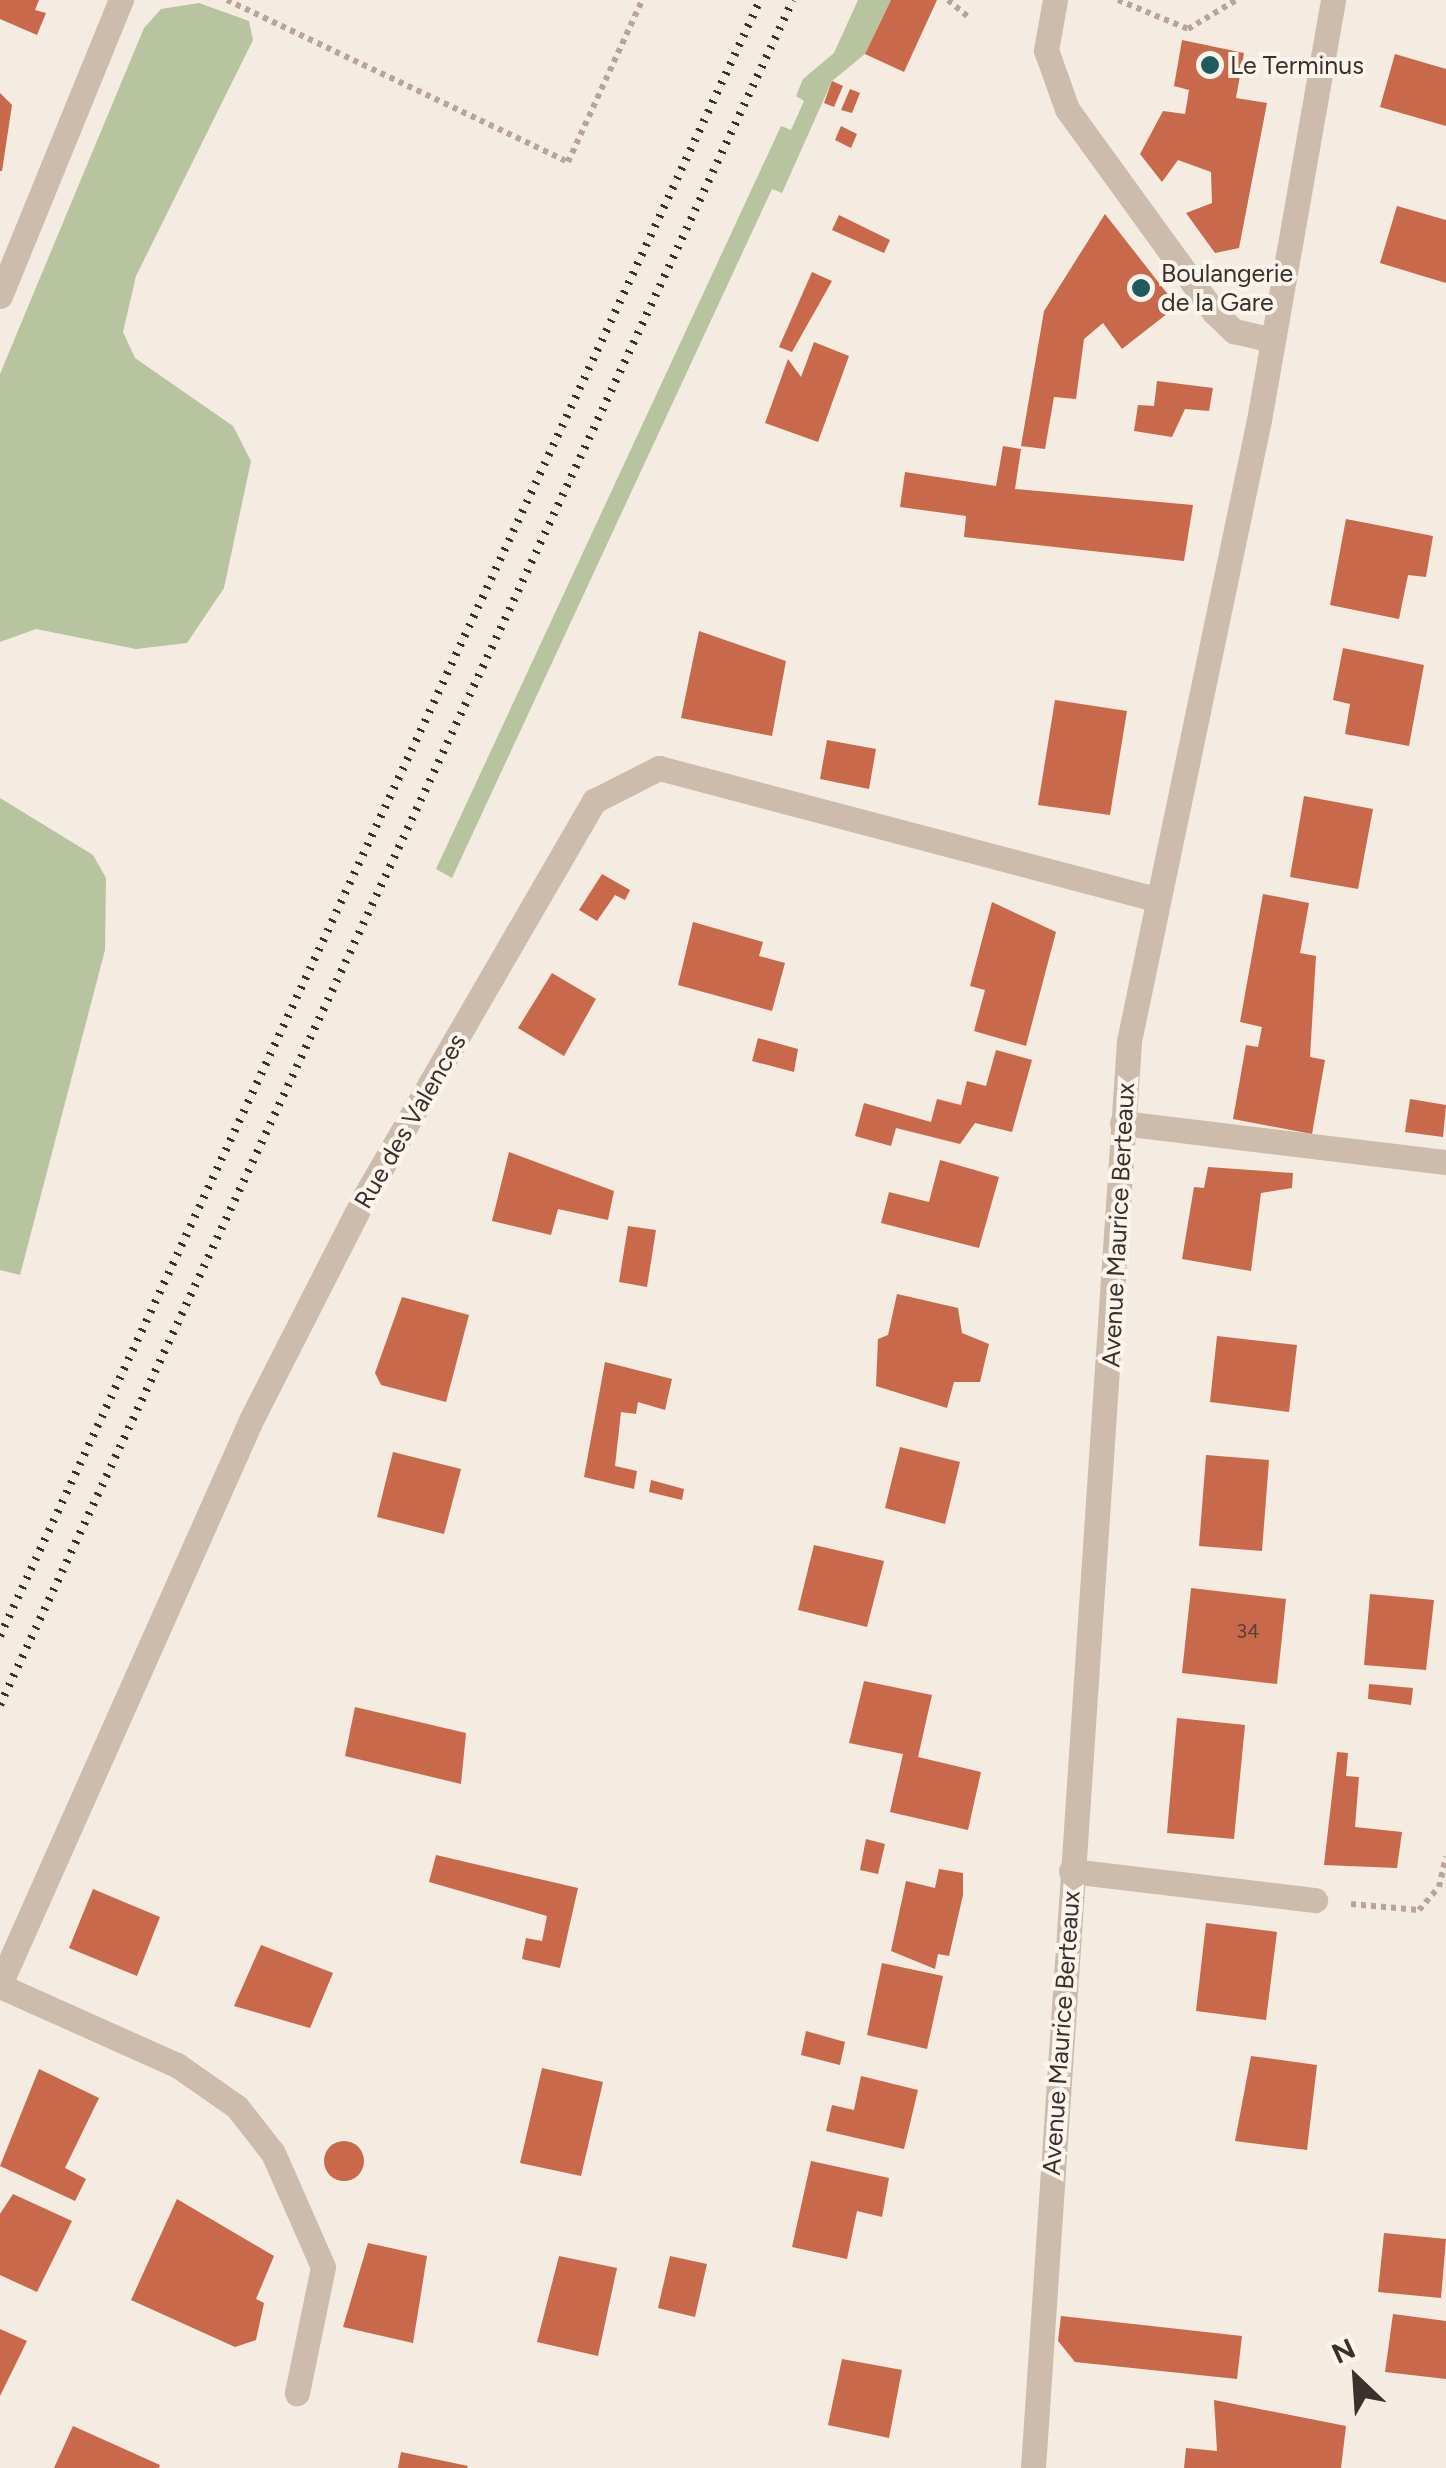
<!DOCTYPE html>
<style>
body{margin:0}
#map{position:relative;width:1446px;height:2468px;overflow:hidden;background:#f4ebe1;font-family:Figtree,sans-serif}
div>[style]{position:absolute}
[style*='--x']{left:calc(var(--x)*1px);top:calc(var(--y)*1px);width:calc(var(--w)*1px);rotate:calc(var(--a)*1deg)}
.green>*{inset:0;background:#b8c4a0}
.building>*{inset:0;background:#c8694b}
.round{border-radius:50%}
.path>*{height:6px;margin-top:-3px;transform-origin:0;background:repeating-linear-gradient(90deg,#b9a596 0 5px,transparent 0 10px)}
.lane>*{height:25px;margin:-12.5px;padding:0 12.5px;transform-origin:12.5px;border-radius:12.5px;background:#cdbbac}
.street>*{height:25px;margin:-12.5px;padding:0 12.5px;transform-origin:12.5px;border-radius:12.5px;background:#cdbbac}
.rail>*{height:8px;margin-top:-4px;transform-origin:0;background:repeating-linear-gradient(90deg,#3b302b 0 2.5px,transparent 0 10.5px)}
.dots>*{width:28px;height:28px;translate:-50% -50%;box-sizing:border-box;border:5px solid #fbf5ee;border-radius:50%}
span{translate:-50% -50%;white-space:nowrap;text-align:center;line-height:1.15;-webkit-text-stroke:8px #fbf5ee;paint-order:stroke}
.number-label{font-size:20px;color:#5e3e33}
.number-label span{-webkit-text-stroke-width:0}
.poi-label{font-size:25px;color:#3b302b}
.left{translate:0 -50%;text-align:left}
.street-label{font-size:25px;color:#3b302b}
.north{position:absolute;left:1306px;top:2328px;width:100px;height:100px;-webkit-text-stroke:8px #fbf5ee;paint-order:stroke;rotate:335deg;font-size:28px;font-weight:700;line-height:40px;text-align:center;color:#3b302b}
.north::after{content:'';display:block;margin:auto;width:35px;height:45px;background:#3b302b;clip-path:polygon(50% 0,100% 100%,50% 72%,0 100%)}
</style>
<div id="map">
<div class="green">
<div style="clip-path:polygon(858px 0,891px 0,865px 54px,832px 81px,782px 193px,772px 189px,452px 878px,436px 869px,781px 126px,791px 130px,804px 101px,796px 96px,803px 79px,834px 53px)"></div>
<div style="clip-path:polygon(199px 3px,249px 21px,253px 40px,136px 276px,123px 332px,135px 358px,233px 426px,251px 461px,224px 588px,187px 643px,136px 649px,36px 629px,0 642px,0 374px,144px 28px,161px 9px)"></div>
<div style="clip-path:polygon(0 798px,93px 855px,106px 878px,105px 950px,20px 1275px,0 1270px)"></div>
</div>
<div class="building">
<div style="clip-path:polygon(0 0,39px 0,35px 10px,46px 13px,37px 35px,0 19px)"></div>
<div style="clip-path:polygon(891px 0,937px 0,904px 72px,865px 54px)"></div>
<div style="clip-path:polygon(1182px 40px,1244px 53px,1236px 98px,1267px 103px,1239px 248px,1215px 253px,1186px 213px,1212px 203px,1211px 172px,1178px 160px,1162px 182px,1140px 154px,1163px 111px,1185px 114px,1189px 90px,1174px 86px)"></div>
<div style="clip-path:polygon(1395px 54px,1446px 69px,1446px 126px,1380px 107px)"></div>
<div style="clip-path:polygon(832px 81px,843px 86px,834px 107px,824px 103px)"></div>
<div style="clip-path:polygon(850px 89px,860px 93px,852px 113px,841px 110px)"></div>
<div style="clip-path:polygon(0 93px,12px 105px,2px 171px,0 171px)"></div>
<div style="clip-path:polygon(841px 126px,857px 134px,851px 148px,835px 140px)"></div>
<div style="clip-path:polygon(1397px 206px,1446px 220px,1446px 283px,1380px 263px)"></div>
<div style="clip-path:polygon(1105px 214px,1177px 306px,1122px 349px,1103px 323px,1084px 339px,1076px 399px,1054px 397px,1045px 449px,1021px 446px,1044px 311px)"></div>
<div style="clip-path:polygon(839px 215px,890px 240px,884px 253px,832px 230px)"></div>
<div style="clip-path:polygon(812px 272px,832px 281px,792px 352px,779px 347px)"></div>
<div style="clip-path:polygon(814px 342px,849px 356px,818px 442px,765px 423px,788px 359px,801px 377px)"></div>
<div style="clip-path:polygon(1157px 381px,1213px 388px,1209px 411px,1185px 409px,1172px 437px,1134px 431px,1138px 405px,1154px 406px)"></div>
<div style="clip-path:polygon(1003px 446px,1021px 449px,1015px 489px,1193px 505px,1184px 561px,964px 537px,966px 516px,900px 507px,905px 472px,996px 486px)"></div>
<div style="clip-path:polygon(1346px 519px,1433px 536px,1426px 577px,1408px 575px,1399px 619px,1330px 605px)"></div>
<div style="clip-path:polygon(699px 631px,786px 661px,772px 736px,681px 718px)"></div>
<div style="clip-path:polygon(1343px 648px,1424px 665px,1409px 746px,1345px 734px,1350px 704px,1333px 700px)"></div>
<div style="clip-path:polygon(1055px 700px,1127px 711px,1110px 815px,1038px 805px)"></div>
<div style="clip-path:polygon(827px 740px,876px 749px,869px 789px,820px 779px)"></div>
<div style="clip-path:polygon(1304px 796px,1373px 809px,1358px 889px,1290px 877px)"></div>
<div style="clip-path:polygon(602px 874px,630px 890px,625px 900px,615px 895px,597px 921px,579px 910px)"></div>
<div style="clip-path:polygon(1263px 894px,1309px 903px,1300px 953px,1316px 956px,1310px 1057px,1325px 1060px,1312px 1134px,1233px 1119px,1246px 1045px,1258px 1047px,1262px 1027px,1240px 1022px)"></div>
<div style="clip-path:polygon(992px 902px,1056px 932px,1026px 1046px,974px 1031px,985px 990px,970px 986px)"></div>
<div style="clip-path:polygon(693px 922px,763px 942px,759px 956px,785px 963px,772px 1011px,678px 985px)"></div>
<div style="clip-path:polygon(552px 973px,596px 999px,564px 1056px,518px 1028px)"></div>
<div style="clip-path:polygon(758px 1038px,798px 1049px,794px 1072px,752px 1061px)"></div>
<div style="clip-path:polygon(996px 1050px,1032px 1060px,1012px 1132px,975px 1123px,960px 1144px,896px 1128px,891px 1146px,855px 1136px,864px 1103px,931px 1122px,937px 1099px,961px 1105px,967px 1081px,986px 1086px)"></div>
<div style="clip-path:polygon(1410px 1099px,1446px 1105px,1443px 1137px,1405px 1132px)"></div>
<div style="clip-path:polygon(509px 1152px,614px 1191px,608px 1220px,558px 1209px,551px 1235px,492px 1221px)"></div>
<div style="clip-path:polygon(940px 1160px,999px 1177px,979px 1248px,881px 1223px,889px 1192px,929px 1202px)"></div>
<div style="clip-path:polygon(1208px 1167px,1293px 1173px,1292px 1188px,1261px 1193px,1251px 1271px,1182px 1259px,1194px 1187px,1204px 1188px)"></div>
<div style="clip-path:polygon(628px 1226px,656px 1230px,647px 1287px,619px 1282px)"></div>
<div style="clip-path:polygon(897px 1294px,958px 1308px,962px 1333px,989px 1344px,980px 1382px,954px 1382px,947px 1408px,876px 1386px,878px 1339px,888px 1335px)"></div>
<div style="clip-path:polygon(402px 1297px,469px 1315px,446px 1402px,381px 1385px,375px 1373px)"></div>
<div style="clip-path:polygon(1217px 1336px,1297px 1345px,1289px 1412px,1210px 1402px)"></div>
<div style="clip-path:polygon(605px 1362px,672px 1379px,665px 1410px,638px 1402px,636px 1414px,621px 1412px,615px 1466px,637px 1471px,634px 1489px,584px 1477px)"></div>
<div style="clip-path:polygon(900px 1447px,960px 1462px,945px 1524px,885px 1508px)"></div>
<div style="clip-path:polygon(393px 1452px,461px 1469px,444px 1534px,377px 1517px)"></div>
<div style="clip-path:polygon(1206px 1455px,1269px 1460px,1262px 1551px,1199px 1546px)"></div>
<div style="clip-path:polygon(651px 1480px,684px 1489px,682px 1500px,649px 1492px)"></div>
<div style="clip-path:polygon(814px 1545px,884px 1561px,867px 1627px,798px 1610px)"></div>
<div style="clip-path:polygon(1191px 1588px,1286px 1599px,1277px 1684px,1182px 1673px)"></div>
<div style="clip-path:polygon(1370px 1594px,1434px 1600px,1426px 1670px,1364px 1665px)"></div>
<div style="clip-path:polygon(864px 1681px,932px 1695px,918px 1757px,981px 1772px,968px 1830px,890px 1812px,903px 1754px,849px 1743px)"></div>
<div style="clip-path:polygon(1369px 1684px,1413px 1688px,1411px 1705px,1368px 1699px)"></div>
<div style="clip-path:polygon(355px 1707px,466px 1733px,461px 1784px,345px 1756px)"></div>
<div style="clip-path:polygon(1177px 1718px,1245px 1725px,1234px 1839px,1167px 1833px)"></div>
<div style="clip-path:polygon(1337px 1752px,1348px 1753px,1346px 1776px,1359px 1777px,1355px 1827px,1402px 1832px,1397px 1868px,1324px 1865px)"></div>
<div style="clip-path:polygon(866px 1839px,885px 1844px,878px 1874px,860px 1870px)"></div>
<div style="clip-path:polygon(436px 1855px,578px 1888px,560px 1968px,522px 1959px,526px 1938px,542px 1941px,547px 1916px,429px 1882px)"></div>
<div style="clip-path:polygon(939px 1869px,963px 1873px,963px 1895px,949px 1956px,938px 1954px,935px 1969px,891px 1951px,906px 1881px,935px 1888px)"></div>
<div style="clip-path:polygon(93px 1889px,160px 1917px,137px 1976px,69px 1948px)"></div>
<div style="clip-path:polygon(1206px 1923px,1277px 1932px,1266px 2020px,1196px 2011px)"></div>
<div style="clip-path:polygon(261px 1945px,333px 1973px,310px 2028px,234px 2006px)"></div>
<div style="clip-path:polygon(882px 1963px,943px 1976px,927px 2049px,867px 2035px)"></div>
<div style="clip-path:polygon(806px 2031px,845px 2042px,840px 2065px,801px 2055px)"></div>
<div style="clip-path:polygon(1251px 2056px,1317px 2065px,1307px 2150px,1235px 2141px)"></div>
<div style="clip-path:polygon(542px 2068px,603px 2082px,581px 2176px,520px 2163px)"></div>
<div style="clip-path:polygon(39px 2069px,99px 2098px,65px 2168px,86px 2179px,75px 2201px,0 2166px)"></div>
<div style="clip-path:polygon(861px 2076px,918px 2090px,904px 2149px,826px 2131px,832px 2105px,854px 2110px)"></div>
<div class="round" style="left:324px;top:2141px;width:40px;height:40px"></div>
<div style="clip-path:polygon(811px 2161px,889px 2178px,882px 2217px,857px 2211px,847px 2259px,792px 2247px)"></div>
<div style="clip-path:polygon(13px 2194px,72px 2221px,37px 2292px,0 2275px,0 2214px)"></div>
<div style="clip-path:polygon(177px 2199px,274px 2256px,256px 2299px,264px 2303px,256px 2340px,235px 2347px,131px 2300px)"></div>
<div style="clip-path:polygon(1384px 2233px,1446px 2239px,1441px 2298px,1378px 2292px)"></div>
<div style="clip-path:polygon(368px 2243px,427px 2256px,413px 2343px,343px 2327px)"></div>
<div style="clip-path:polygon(559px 2256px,617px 2268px,598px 2356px,537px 2342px)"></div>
<div style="clip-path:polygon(670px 2256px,707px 2264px,695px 2317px,658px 2308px)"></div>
<div style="clip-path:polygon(1393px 2314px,1446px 2321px,1446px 2379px,1385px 2372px)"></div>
<div style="clip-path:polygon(1061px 2316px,1242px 2336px,1237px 2379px,1075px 2362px,1058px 2341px)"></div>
<div style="clip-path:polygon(0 2329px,27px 2341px,0 2396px)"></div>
<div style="clip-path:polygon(842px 2359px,902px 2370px,889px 2438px,828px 2425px)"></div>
<div style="clip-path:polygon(1214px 2400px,1346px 2426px,1341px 2468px,1184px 2468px,1186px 2448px,1217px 2451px)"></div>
<div style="clip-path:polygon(73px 2426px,160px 2465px,159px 2468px,54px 2468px)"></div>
<div style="clip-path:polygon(401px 2452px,468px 2466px,467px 2468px,398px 2468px)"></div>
</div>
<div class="path">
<div style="--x:227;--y:0;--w:378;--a:25.4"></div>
<div style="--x:568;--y:162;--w:178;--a:-65.4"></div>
<div style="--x:948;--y:0;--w:25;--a:40"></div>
<div style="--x:1118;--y:0;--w:76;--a:22.5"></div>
<div style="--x:1188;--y:29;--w:56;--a:-31.1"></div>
<div style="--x:1351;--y:1904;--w:68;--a:5"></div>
<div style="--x:1419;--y:1910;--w:30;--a:-49"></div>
<div style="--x:1439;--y:1887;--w:31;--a:-77"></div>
</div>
<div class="lane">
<div style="--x:1055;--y:0;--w:51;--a:100.2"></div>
<div style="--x:1046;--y:50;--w:63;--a:70.4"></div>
<div style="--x:1067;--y:109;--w:251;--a:54.1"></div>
<div style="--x:1214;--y:312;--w:28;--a:44"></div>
<div style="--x:1234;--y:331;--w:40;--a:13"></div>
<div style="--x:1122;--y:1123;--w:326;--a:6.9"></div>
<div style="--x:1071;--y:1871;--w:246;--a:6.8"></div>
</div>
<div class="street">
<div style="--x:0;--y:296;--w:320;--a:-67.8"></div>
<div style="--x:0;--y:1984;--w:620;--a:-66"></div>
<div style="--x:252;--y:1418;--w:249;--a:-63"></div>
<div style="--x:365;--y:1196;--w:457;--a:-59.9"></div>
<div style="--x:594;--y:801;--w:73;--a:-26.9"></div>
<div style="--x:659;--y:768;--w:513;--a:14.79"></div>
<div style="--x:0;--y:1986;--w:194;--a:24.1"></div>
<div style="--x:177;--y:2065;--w:73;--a:35"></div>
<div style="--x:237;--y:2107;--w:58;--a:52"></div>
<div style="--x:273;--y:2153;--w:124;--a:66.3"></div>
<div style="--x:323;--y:2267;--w:129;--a:101.7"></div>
<div style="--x:1033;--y:2468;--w:1430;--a:-86.15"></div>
<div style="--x:1129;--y:1041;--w:634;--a:-78.18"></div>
<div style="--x:1259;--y:420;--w:426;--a:-80"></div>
</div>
<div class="rail">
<div style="--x:0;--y:1636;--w:1804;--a:-65.08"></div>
<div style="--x:0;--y:1705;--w:1880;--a:-65.06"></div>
</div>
<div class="dots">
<div style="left:1210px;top:65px;background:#1f5a5e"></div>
<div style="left:1141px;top:288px;background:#1f5a5e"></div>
</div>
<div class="number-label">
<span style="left:1248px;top:1631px">34</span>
</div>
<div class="poi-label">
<span class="left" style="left:1230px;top:65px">Le Terminus</span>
<span class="left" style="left:1161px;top:288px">Boulangerie<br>de la Gare</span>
</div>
<div class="street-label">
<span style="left:410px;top:1121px;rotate:-60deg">Rue des Valences</span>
<span style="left:1118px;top:1225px;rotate:-87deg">Avenue Maurice Berteaux</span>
<span style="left:1061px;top:2033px;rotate:-86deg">Avenue Maurice Berteaux</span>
</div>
<div class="north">N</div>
</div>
